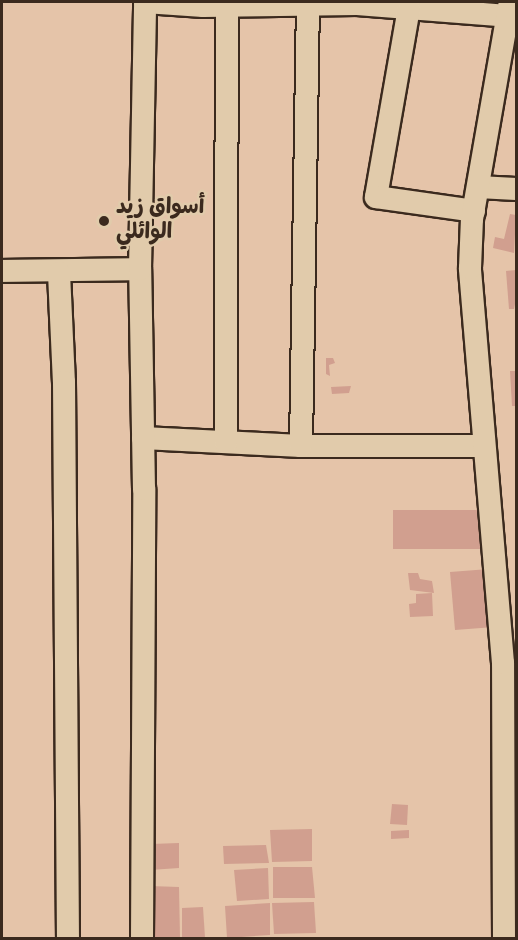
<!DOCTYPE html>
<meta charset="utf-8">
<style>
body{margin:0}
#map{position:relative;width:518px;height:940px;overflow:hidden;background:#e5c4a9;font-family:Dekko,"Playpen Sans Arabic",sans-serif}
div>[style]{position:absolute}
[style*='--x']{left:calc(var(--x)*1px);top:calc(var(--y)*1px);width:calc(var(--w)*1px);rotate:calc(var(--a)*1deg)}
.building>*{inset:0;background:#d19f8f}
.roads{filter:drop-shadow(2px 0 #3b2a1e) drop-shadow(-2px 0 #3b2a1e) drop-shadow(0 2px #3b2a1e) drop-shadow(0 -2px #3b2a1e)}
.minor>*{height:22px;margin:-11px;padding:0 11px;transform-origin:11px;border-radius:11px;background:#e1cbab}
.dots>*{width:16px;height:16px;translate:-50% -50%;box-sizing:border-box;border:3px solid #e1cbab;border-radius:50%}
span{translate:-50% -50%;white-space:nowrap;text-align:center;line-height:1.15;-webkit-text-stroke:5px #e1cbab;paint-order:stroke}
.poi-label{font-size:22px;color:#3b2a1e;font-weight:700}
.left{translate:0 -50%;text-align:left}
.frame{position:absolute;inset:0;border:3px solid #3b2a1e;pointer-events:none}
</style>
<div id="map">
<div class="building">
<div style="clip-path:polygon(510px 214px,516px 215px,514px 253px,493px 248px,495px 237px,504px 239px)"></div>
<div style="clip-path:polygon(516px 270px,516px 299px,514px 309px,509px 309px,506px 271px)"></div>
<div style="clip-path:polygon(326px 358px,333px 358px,335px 363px,329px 365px,330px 376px,326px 374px)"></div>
<div style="clip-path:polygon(510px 371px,516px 371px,516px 406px,512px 406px)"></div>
<div style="clip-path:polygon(351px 386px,349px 393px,332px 394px,331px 387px)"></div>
<div style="clip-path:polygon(393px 510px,484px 510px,484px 549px,393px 549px)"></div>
<div style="clip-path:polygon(489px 569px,494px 627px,455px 630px,450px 572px)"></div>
<div style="clip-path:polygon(408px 573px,418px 573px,420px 579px,432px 581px,434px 593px,410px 590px)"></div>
<div style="clip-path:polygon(432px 593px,433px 616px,410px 617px,409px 604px,416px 603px,416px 594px)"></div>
<div style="clip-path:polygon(392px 804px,408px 805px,407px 825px,390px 824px)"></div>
<div style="clip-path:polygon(312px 829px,312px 861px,272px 862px,270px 830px)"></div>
<div style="clip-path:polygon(409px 830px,409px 838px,391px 839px,391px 831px)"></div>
<div style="clip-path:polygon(179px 843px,179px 868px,150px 870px,151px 844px)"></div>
<div style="clip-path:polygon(266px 845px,269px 863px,224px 864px,223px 846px)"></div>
<div style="clip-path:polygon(273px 867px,312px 867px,315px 898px,273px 898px)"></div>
<div style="clip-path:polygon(268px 868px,269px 899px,237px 901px,234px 870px)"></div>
<div style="clip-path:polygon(150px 886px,179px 887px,180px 938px,149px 938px)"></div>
<div style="clip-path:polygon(314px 902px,316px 933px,274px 934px,272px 903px)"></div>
<div style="clip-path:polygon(270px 903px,270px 935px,227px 938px,225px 906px)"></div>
<div style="clip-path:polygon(203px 907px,205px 938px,182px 938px,182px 908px)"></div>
</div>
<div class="roads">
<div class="minor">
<div style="--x:145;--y:2;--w:58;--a:3.9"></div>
<div style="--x:203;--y:6;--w:154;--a:-0.7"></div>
<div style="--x:357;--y:4;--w:151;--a:4.5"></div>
<div style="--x:409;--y:8;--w:192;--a:99.9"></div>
<div style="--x:376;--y:197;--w:99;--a:8.1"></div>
<div style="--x:478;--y:187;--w:38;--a:3"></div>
<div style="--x:2;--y:271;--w:138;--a:-0.8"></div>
<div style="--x:59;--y:273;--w:109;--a:87.4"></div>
<div style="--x:64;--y:382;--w:556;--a:89.59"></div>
<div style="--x:143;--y:438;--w:158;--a:2.9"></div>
<div style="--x:301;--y:446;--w:183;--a:0"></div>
<div style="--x:226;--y:442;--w:440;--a:-89.9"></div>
<div style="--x:301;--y:446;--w:444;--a:-89.1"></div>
<div style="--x:142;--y:938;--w:449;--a:-89.7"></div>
<div style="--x:144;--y:489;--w:220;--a:-91"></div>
<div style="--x:140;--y:269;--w:267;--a:-88.9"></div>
<div style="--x:504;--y:938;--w:275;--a:-90.2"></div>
<div style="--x:503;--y:663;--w:396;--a:-94.8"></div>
<div style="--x:470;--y:268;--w:49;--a:-87.7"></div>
<div style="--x:472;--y:219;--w:220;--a:-80.1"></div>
</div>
</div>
<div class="dots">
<div style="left:104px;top:221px;background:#3b2a1e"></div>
</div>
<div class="poi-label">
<span class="left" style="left:116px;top:221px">أسواق زيد<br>الوائلي</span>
</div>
<div class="frame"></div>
</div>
